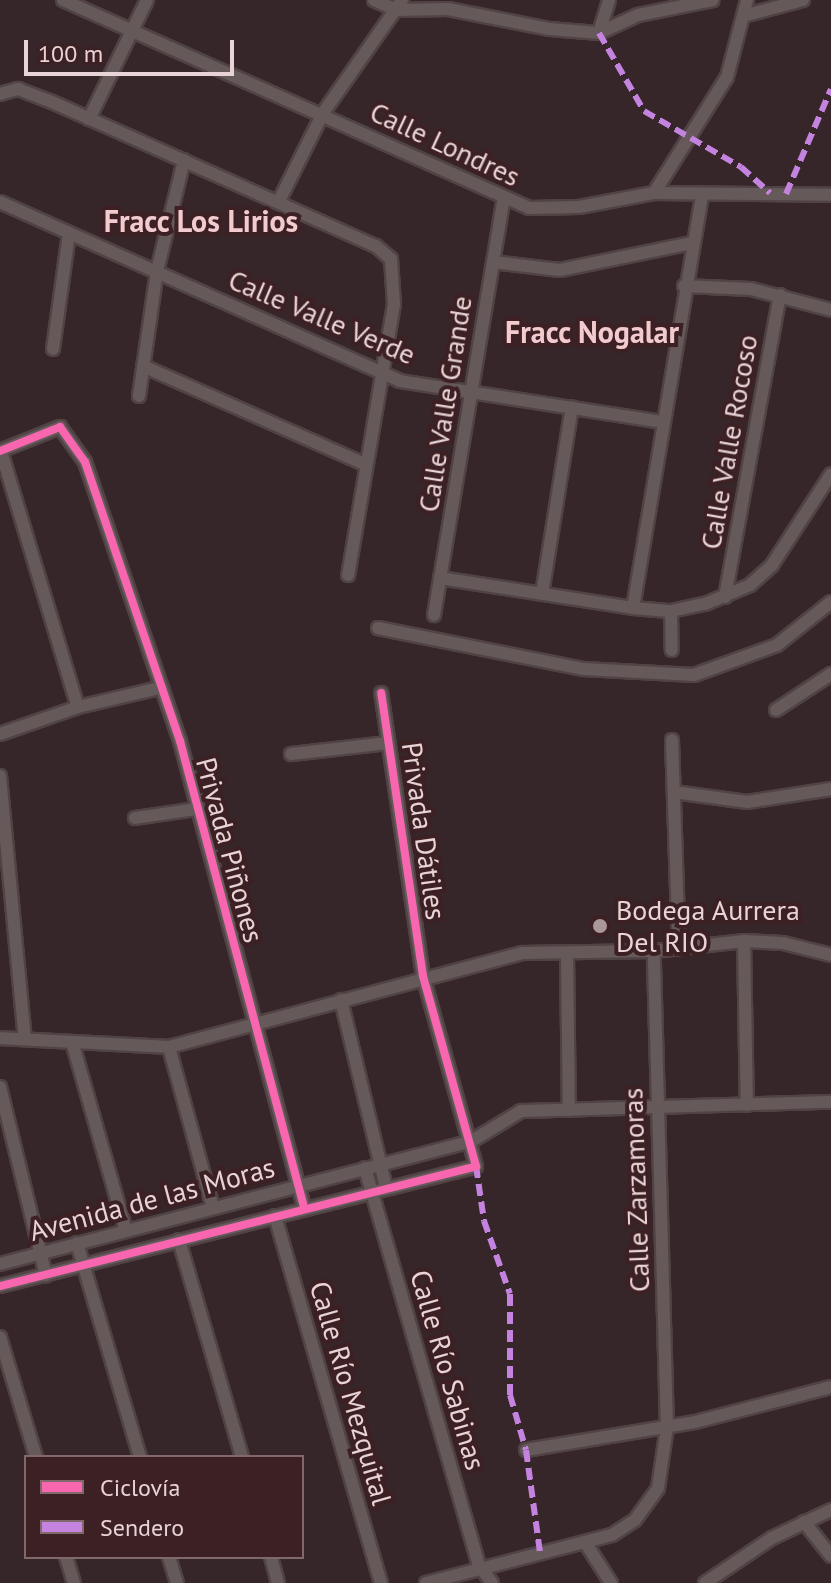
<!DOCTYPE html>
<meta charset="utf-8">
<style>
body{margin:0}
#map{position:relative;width:831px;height:1583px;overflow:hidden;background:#362629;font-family:"PT Sans",sans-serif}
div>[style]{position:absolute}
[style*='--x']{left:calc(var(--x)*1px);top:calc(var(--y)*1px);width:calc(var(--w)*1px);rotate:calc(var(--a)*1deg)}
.roads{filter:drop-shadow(2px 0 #514345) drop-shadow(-2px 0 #514345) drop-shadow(0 2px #514345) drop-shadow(0 -2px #514345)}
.minor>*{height:12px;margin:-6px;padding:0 6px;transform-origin:6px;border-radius:6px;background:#65595a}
.quiet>*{height:6px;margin-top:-3px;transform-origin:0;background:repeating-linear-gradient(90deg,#c483df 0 12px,transparent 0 18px)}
.cycleway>*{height:8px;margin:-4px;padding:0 4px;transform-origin:4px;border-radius:4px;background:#f766af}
.dots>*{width:22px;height:22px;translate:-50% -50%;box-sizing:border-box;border:4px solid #3c2024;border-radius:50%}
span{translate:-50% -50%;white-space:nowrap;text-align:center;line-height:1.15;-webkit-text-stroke:8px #3c2024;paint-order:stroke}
.street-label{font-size:28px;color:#e8d4d6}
.poi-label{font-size:28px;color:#e8d4d6}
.left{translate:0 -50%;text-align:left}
.neighbourhood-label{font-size:30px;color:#f2cbcf;font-weight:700}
.legend{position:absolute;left:24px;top:1455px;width:280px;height:104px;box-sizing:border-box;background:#3c2024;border:2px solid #81686b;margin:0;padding:10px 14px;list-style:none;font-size:24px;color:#e8d4d6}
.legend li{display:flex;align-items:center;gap:16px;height:40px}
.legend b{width:40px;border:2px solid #81686b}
.scale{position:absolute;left:24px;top:40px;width:210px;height:36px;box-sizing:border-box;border:4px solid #e8d4d6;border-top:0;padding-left:10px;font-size:24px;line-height:28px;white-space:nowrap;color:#e8d4d6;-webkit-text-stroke:6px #3c2024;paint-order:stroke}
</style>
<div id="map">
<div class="roads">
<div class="minor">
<div style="--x:63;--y:0;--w:510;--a:24.05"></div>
<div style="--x:529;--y:208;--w:50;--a:-1.1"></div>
<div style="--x:579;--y:207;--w:76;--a:-10.6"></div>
<div style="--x:654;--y:193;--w:177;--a:0.6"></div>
<div style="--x:374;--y:0;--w:24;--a:24"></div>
<div style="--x:396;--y:10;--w:52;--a:-1.1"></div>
<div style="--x:448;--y:9;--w:104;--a:11.1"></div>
<div style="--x:550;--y:29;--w:49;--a:4.7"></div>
<div style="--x:599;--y:33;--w:43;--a:-24.8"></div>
<div style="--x:638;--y:15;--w:76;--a:-11.3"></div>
<div style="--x:743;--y:16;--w:62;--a:-14.9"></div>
<div style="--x:599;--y:33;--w:34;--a:-73"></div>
<div style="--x:0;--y:94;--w:19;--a:-16"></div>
<div style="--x:18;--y:89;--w:36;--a:21"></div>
<div style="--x:52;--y:102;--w:355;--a:24"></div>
<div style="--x:376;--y:246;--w:20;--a:41"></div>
<div style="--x:391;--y:259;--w:45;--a:86.2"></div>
<div style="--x:394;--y:304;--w:275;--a:99.6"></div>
<div style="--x:89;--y:119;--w:132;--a:-64"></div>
<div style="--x:654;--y:193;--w:137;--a:-57.8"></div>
<div style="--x:727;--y:77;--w:80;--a:-75.4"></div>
<div style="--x:279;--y:201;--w:98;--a:-63.4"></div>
<div style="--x:323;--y:113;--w:138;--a:-55"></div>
<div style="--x:0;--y:202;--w:438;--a:24.1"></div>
<div style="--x:400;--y:381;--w:265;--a:8.9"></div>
<div style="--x:493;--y:262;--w:67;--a:6.8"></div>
<div style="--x:560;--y:270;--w:135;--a:-11.6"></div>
<div style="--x:684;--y:286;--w:67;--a:2.6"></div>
<div style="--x:751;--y:289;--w:83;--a:14.7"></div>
<div style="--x:53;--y:349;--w:117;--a:-82.1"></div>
<div style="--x:143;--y:366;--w:244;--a:23.9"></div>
<div style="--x:139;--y:396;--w:126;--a:-81.8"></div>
<div style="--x:157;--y:271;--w:114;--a:-76.3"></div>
<div style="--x:0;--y:451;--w:65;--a:-21.8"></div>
<div style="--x:60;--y:427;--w:43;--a:54.5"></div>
<div style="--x:85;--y:462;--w:295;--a:71.2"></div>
<div style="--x:180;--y:741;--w:483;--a:75.1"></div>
<div style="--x:1;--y:451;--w:267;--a:73.3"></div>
<div style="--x:440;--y:578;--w:195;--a:8.8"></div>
<div style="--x:633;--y:608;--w:38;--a:5"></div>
<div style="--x:671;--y:611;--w:35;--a:-12"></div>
<div style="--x:705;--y:604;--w:49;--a:-22.9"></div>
<div style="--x:750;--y:585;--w:30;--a:-42"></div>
<div style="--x:772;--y:565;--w:108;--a:-57"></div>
<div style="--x:542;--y:594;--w:189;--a:-80.9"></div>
<div style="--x:725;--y:597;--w:307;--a:-79.7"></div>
<div style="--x:633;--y:608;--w:419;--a:-80.5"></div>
<div style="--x:671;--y:611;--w:39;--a:89"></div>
<div style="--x:434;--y:615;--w:420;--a:-80.5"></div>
<div style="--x:378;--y:628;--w:210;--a:11.3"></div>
<div style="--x:584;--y:669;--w:110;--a:3.1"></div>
<div style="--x:694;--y:675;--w:88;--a:-19.9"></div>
<div style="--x:777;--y:645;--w:69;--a:-38.5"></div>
<div style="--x:776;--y:710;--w:66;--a:-33.2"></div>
<div style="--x:0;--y:734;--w:83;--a:-19.1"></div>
<div style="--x:78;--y:707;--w:83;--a:-13.2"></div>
<div style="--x:672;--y:740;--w:208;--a:88.1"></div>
<div style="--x:291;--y:754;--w:98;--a:-6.5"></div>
<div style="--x:0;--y:776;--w:264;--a:84.6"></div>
<div style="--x:674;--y:792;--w:74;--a:7.8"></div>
<div style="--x:747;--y:802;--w:85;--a:-8.8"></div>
<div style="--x:135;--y:818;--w:62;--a:-8.4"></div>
<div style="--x:744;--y:941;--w:164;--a:89"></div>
<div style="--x:567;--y:954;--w:156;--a:89.3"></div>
<div style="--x:341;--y:1000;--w:192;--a:76.5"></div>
<div style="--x:0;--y:1038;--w:169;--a:3"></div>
<div style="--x:169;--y:1047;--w:365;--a:-14.9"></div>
<div style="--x:522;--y:953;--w:132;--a:-0.9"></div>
<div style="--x:654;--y:951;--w:91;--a:-6.3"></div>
<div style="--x:744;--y:941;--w:39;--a:3"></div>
<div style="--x:783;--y:943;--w:49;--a:14"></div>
<div style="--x:73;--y:1045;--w:193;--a:74.1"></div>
<div style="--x:169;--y:1047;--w:167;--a:74.7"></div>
<div style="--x:0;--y:1087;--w:194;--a:76.3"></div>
<div style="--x:365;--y:1168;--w:413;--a:74"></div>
<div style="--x:479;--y:1565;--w:22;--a:54"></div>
<div style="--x:275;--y:1216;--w:382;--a:73.9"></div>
<div style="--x:179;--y:1240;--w:226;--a:73.8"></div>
<div style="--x:77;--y:1243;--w:223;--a:73.6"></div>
<div style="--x:0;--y:1264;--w:486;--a:-14.6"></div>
<div style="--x:470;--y:1142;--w:60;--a:-31.3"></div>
<div style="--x:521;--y:1111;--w:310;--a:-1.7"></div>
<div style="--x:0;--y:1286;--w:491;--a:-14.1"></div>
<div style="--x:476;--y:1166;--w:197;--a:-105.6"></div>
<div style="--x:423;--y:976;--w:286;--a:-98.4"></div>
<div style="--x:0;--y:1337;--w:125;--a:73.3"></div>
<div style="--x:526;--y:1450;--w:171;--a:-9.4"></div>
<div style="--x:695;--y:1422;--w:140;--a:-14.4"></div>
<div style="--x:804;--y:1522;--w:43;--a:51.5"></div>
<div style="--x:585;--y:1542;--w:49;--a:57.6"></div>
<div style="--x:66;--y:1557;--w:27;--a:73"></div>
<div style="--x:169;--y:1557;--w:27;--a:73"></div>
<div style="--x:271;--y:1557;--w:27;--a:75"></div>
<div style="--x:426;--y:1583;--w:192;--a:-14.5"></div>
<div style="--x:612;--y:1535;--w:27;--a:-33"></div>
<div style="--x:635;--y:1520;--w:39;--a:-54"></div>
<div style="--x:658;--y:1488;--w:62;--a:-81.6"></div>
<div style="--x:667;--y:1427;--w:476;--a:-91.6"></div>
<div style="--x:705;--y:1583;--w:81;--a:-33.9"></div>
<div style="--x:772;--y:1538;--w:65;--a:-25.4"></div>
</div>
</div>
<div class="quiet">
<div style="--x:599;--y:33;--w:90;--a:60"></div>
<div style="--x:644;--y:111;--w:112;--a:30"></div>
<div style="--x:741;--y:167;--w:39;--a:42"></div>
<div style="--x:786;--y:194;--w:114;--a:-66.8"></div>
<div style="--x:476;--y:1166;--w:56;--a:81.7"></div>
<div style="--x:484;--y:1221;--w:77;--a:70.4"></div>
<div style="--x:510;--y:1294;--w:101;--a:90"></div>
<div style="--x:510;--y:1395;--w:57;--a:73.8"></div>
<div style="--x:526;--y:1450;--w:103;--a:82.2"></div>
</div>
<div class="cycleway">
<div style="--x:0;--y:451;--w:65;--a:-21.8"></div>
<div style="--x:60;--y:427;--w:43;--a:54.5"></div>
<div style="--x:85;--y:462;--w:295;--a:71.2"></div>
<div style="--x:180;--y:741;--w:483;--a:75.1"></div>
<div style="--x:0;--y:1286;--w:491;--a:-14.1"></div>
<div style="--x:476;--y:1166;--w:197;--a:-105.6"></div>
<div style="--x:423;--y:976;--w:286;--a:-98.4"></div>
</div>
<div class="dots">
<div style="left:600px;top:926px;background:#aa9799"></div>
</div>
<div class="street-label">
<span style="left:445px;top:144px;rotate:25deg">Calle Londres</span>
<span style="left:322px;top:317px;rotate:23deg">Calle Valle Verde</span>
<span style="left:445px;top:404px;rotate:-81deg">Calle Valle Grande</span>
<span style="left:729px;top:442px;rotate:-80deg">Calle Valle Rocoso</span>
<span style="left:424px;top:831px;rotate:82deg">Privada Dátiles</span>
<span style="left:230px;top:850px;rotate:75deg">Privada Piñones</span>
<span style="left:636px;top:1190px;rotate:-92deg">Calle Zarzamoras</span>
<span style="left:152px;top:1199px;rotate:-15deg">Avenida de las Moras</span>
<span style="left:448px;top:1370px;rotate:74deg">Calle Río Sabinas</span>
<span style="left:351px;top:1393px;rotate:74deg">Calle Río Mezquital</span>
</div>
<div class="poi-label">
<span class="left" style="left:616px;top:926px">Bodega Aurrera<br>Del RIO</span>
</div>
<div class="neighbourhood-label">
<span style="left:201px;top:221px">Fracc Los Lirios</span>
<span style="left:592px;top:332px">Fracc Nogalar</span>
</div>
<ul class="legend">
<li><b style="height:10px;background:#f766af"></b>Ciclovía</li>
<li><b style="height:10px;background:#c483df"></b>Sendero</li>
</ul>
<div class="scale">100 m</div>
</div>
